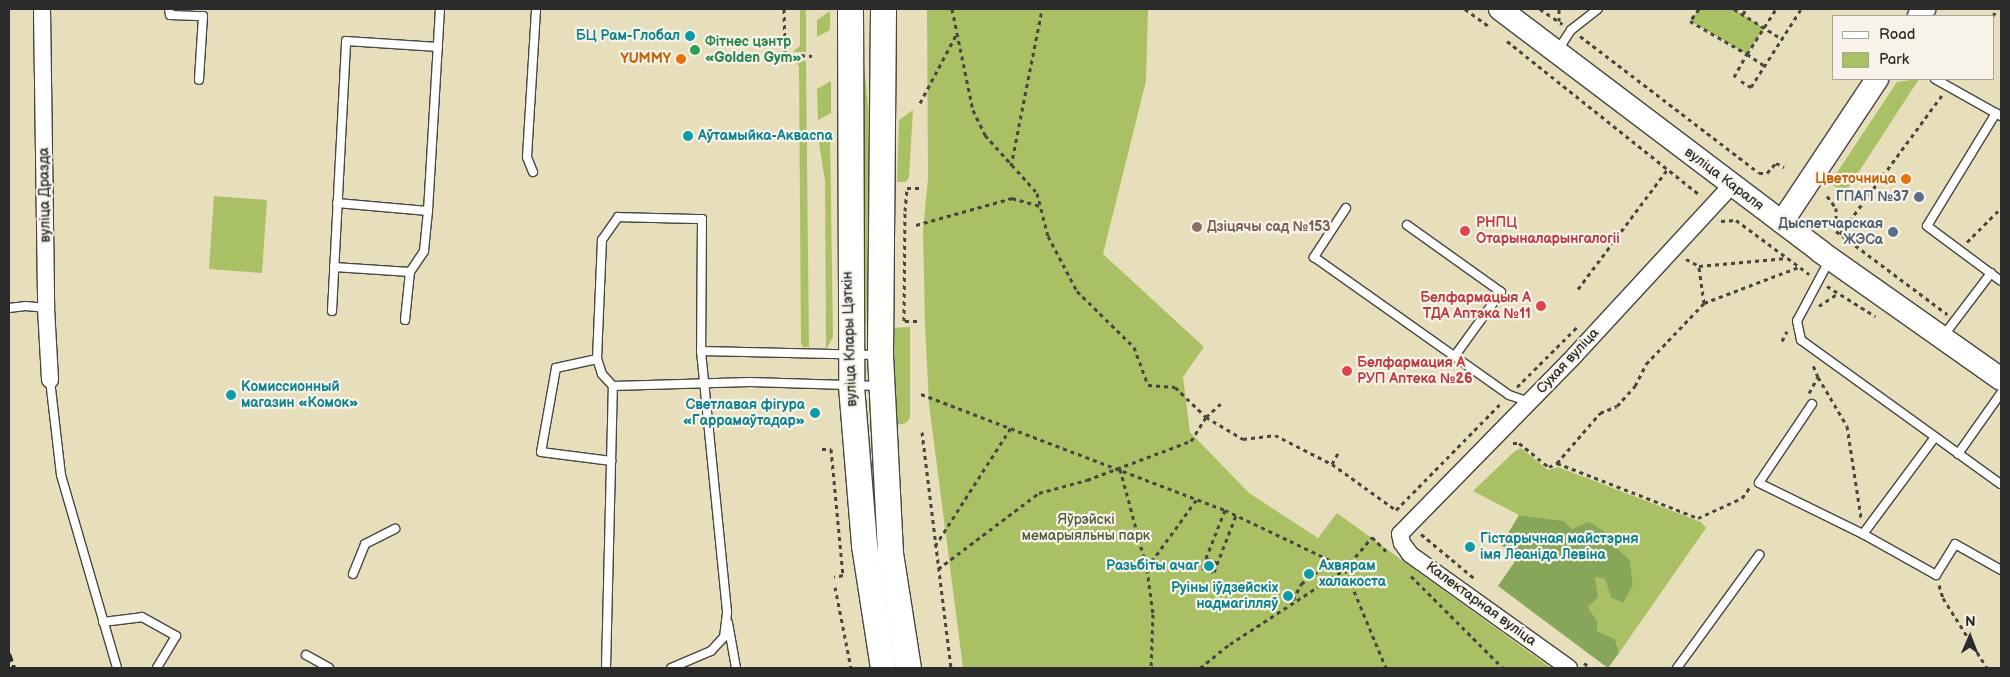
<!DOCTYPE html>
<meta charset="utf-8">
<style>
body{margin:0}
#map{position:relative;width:2010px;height:677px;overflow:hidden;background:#e7dfbb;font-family:"Balsamiq Sans",sans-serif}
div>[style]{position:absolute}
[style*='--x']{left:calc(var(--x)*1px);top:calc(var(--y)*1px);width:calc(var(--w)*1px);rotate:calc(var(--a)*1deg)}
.green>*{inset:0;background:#aac065}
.forest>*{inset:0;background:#87a65a}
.path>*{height:3px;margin-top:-1.5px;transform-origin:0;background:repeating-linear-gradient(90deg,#474641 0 4px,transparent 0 8px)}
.roads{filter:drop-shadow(1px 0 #474641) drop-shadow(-1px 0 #474641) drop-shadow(0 1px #474641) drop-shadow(0 -1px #474641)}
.lane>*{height:8px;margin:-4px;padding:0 4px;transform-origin:4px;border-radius:4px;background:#fff}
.street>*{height:16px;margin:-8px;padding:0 8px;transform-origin:8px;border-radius:8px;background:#fff}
.secondary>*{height:22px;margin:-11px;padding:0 11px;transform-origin:11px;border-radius:11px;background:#fff}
.primary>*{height:25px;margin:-12.5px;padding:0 12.5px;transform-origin:12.5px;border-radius:12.5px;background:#fff}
.rail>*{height:4px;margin-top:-2px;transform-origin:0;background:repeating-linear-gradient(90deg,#2b2b2b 0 8px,transparent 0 12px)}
.dots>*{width:14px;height:14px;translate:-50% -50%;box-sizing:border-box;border:2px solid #f7f3e8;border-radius:50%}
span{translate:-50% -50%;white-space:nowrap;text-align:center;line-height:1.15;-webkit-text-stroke:4.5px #f7f3e8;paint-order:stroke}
.culture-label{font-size:14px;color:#0d838f;font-weight:700}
.right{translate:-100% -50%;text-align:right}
.left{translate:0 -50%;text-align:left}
.leisure-label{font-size:14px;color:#27864d;font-weight:700}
.food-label{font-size:14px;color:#c56008;font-weight:700}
.street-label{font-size:14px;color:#2b2b2b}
.service-label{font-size:14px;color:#4e5e75;font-weight:700}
.health-label{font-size:14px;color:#be3a42;font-weight:700}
.education-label{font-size:14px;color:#785e54;font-weight:700}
.park-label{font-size:14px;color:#51583c}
.frame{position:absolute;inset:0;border:10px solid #2b2b2b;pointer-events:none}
.legend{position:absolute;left:1832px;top:15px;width:162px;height:65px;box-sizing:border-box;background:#f7f3e8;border:1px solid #a5a39c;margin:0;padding:6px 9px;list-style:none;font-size:15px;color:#2b2b2b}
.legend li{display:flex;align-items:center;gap:10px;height:25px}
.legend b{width:25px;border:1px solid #a5a39c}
.north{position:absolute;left:1945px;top:612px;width:50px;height:50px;-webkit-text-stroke:4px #f7f3e8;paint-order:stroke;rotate:1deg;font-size:14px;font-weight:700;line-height:20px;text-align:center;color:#2b2b2b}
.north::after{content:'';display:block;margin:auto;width:18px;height:22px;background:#2b2b2b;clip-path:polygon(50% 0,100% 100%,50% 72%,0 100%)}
</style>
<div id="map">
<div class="green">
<div style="clip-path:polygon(800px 9px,806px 9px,806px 52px,793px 52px,800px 46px)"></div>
<div style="clip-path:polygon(860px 9px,864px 9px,864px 66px,872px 140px,866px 324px,862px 329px)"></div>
<div style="clip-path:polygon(927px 9px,1148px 9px,1146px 81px,1103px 254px,1204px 347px,1183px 377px,1190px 432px,1249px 493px,1318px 538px,1337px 513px,1551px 668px,963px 668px,929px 404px,925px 326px,923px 230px,928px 179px)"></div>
<div style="clip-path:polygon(1699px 9px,1734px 9px,1764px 28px,1747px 54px,1690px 21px)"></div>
<div style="clip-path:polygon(830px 11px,830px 30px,817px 37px,817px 20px)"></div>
<div style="clip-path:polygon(793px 60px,806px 61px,809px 347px,803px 347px,801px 343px,799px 66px)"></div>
<div style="clip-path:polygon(1919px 79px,1845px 193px,1830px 183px,1897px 82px)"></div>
<div style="clip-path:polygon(831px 81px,831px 113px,818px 120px,817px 89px)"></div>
<div style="clip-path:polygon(913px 110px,909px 177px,906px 182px,897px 182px,899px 120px)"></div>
<div style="clip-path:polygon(830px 132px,833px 337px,826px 349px,825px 181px,819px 143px)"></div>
<div style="clip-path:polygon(214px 196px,267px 200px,262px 273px,209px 269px)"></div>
<div style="clip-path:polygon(910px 327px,910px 418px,906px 423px,897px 425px,893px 328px)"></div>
<div style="clip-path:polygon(1521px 448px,1548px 470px,1558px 467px,1701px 522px,1706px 528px,1619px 653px,1615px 639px,1597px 631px,1597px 621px,1588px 607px,1595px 577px,1605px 579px,1611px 598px,1622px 603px,1633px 585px,1630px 560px,1615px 546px,1612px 536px,1572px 529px,1564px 521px,1519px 515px,1473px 491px,1515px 451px)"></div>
</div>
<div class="forest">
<div style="clip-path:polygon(1519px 515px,1564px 521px,1572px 529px,1589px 522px,1612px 536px,1615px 546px,1630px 560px,1633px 585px,1623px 603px,1611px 598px,1605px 579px,1595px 577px,1598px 597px,1588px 607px,1597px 621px,1597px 631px,1615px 639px,1619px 653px,1608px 668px,1498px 586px,1518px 557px,1501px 545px)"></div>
</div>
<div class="path">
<div style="--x:784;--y:9;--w:45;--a:88.7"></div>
<div style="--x:785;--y:54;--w:27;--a:4"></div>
<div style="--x:952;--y:9;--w:103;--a:78.3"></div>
<div style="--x:973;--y:110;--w:28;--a:64"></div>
<div style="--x:985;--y:135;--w:78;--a:48.1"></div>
<div style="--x:1037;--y:193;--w:44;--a:75.7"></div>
<div style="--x:1048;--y:236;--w:62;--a:62.2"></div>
<div style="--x:1077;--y:291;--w:80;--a:44.5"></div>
<div style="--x:1134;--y:347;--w:40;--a:69.8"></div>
<div style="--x:1148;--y:385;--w:27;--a:4"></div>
<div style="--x:1175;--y:387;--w:43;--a:44.1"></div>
<div style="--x:1206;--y:417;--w:24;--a:-42"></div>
<div style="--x:1465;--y:9;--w:29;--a:36"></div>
<div style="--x:1540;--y:9;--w:27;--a:34"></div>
<div style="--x:1699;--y:9;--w:15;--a:127"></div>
<div style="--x:1690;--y:21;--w:66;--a:30.1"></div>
<div style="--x:1747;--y:54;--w:54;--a:-57.2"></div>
<div style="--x:1734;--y:9;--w:57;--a:32"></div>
<div style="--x:1743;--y:14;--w:6;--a:-59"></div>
<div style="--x:1993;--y:16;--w:8;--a:-60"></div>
<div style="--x:1559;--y:21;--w:12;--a:-90"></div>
<div style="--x:1580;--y:36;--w:225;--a:37.4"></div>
<div style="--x:1759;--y:173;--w:8;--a:0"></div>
<div style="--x:1767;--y:173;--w:13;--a:-48"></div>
<div style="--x:1776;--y:163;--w:9;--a:27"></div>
<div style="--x:1507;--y:41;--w:248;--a:38.6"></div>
<div style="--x:1734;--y:77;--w:26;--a:-61"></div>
<div style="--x:1747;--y:54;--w:22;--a:34"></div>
<div style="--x:1741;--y:81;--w:12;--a:31"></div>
<div style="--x:1751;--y:87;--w:93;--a:-57.3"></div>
<div style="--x:920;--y:103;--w:79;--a:-62.1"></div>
<div style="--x:1011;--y:166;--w:160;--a:-78.8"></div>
<div style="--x:1827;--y:196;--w:15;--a:53"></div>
<div style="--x:1836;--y:208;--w:23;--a:90"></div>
<div style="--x:1836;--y:231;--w:139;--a:36.8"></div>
<div style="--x:1721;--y:221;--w:15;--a:-4"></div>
<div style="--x:1736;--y:220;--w:91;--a:36.5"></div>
<div style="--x:916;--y:225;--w:100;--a:-15.7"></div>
<div style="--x:1012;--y:198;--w:29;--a:16"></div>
<div style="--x:1840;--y:234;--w:172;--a:-53.7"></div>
<div style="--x:1967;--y:242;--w:48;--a:-45"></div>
<div style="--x:1686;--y:259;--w:15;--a:28"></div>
<div style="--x:1699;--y:266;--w:88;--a:-5.2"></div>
<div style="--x:1827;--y:286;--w:57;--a:32"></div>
<div style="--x:1578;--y:289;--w:149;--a:-53.2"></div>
<div style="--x:1704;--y:303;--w:102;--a:-20.8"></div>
<div style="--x:1819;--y:306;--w:22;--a:-34"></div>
<div style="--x:917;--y:321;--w:13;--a:180"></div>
<div style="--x:904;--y:321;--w:110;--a:-89.5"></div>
<div style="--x:905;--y:211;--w:23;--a:-85"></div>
<div style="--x:907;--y:188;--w:13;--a:0"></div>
<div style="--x:1782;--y:341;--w:11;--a:-63"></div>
<div style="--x:1818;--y:377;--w:57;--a:59.4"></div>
<div style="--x:1847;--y:426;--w:93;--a:81.3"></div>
<div style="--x:1517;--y:387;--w:86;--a:-45"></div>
<div style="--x:1809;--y:393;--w:18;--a:-61"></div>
<div style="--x:1818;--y:377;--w:15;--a:-113"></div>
<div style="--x:921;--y:394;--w:325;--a:20.9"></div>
<div style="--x:1225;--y:510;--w:119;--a:25.5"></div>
<div style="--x:1332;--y:561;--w:15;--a:32"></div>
<div style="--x:1345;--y:569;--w:107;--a:67.5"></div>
<div style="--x:922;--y:432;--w:238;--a:83"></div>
<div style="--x:1513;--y:443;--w:6;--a:0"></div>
<div style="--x:1519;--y:443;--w:38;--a:39"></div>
<div style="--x:1549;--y:467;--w:9;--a:-27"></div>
<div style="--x:1557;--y:463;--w:151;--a:21.3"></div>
<div style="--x:1698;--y:518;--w:48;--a:-24.4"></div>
<div style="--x:1742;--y:498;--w:14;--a:-54"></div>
<div style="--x:822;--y:449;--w:9;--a:0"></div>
<div style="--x:831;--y:449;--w:127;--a:84.6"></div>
<div style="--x:843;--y:575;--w:9;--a:167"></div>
<div style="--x:1557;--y:463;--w:66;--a:-49.3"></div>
<div style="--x:1600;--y:413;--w:18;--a:-22"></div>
<div style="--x:1617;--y:406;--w:27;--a:-48"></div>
<div style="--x:1635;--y:386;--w:25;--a:-63"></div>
<div style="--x:1646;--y:364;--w:84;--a:-46.4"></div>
<div style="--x:1704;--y:303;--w:37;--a:-98"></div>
<div style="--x:1332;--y:464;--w:13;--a:-61"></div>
<div style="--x:1120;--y:469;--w:104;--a:74.9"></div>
<div style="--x:1147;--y:569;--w:45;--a:82.4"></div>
<div style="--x:1153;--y:614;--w:54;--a:92.1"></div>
<div style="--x:1225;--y:510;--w:62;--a:111.6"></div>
<div style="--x:1202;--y:568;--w:13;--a:18"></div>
<div style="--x:1214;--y:572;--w:61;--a:-68.9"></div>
<div style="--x:1421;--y:534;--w:69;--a:39.7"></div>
<div style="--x:935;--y:546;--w:143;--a:-57.3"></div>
<div style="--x:1206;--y:558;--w:12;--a:24"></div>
<div style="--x:1147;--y:568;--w:85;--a:-54.1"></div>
<div style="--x:938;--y:569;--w:126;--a:-37"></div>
<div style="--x:1039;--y:493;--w:50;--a:-15.2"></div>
<div style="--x:1087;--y:480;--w:111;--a:-20.6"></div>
<div style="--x:1191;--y:441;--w:28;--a:-58"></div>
<div style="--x:1206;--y:417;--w:43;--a:30.7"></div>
<div style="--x:1243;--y:439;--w:32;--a:-7"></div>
<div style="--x:1275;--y:435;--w:64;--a:27"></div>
<div style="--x:1332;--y:464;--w:79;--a:35.7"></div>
<div style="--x:1396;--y:510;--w:151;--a:-45.5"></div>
<div style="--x:1411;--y:576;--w:130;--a:45"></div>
<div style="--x:1939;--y:585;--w:14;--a:73"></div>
<div style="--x:1943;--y:598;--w:83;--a:57.8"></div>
<div style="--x:835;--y:587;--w:83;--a:78.8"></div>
<div style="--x:1293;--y:600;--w:18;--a:-63"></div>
<div style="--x:1301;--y:584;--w:39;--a:-37"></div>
<div style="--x:1584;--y:663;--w:9;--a:36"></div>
<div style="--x:1200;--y:668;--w:38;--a:-39"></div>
<div style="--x:1230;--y:644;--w:137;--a:-33.1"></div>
<div style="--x:1345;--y:569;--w:42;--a:-49.8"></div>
<div style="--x:1372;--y:537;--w:21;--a:45"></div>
</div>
<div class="roads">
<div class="lane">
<div style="--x:169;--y:9;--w:6;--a:81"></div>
<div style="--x:170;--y:15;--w:33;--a:2"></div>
<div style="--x:203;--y:16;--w:64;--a:93.6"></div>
<div style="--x:1558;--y:50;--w:24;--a:-57"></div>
<div style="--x:1571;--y:30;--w:34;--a:-38"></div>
<div style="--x:1935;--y:79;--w:76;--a:29.3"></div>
<div style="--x:1996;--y:113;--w:132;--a:121.4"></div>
<div style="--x:1927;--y:226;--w:92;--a:36.6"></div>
<div style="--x:533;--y:172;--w:16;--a:-112"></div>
<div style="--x:527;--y:157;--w:148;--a:-86.5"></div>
<div style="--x:337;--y:203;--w:91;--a:5"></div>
<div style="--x:428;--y:211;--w:202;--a:-86.6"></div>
<div style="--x:1346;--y:208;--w:59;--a:123.1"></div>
<div style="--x:1314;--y:257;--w:239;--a:35.3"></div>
<div style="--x:1509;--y:395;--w:21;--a:19"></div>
<div style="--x:1407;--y:225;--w:115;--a:35.5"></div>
<div style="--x:1501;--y:292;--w:80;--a:125.9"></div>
<div style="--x:1830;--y:259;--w:70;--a:118"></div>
<div style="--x:1797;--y:321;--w:19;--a:78"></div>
<div style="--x:1801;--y:340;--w:246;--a:35.8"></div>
<div style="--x:334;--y:267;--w:76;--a:3.8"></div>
<div style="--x:9;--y:308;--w:17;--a:-7"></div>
<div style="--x:26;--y:306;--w:20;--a:6"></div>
<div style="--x:332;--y:311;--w:270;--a:-87"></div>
<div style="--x:346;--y:41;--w:92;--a:3.7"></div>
<div style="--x:405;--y:320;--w:48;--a:-84.1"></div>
<div style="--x:410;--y:272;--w:25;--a:-56"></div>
<div style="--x:424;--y:251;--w:40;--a:-84.3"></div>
<div style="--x:1944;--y:335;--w:78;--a:-52.8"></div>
<div style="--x:701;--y:351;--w:175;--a:1.3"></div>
<div style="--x:597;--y:359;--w:42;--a:167.6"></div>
<div style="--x:556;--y:368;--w:85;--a:100.1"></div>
<div style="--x:541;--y:452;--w:71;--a:7.3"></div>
<div style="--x:50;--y:380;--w:96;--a:83.4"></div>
<div style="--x:61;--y:475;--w:201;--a:73.8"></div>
<div style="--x:613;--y:386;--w:137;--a:-1.7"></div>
<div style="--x:750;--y:382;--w:129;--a:1.8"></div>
<div style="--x:1812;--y:404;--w:95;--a:123.9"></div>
<div style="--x:1759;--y:483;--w:116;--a:26.1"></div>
<div style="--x:1863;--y:534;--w:84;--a:29.3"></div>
<div style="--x:1936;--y:575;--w:36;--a:-58"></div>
<div style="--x:1955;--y:544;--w:53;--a:29.5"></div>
<div style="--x:1958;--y:454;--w:75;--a:-54.8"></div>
<div style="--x:1863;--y:534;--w:121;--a:-53.4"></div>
<div style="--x:353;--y:574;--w:32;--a:-68"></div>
<div style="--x:365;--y:544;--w:34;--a:-27"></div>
<div style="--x:103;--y:622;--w:39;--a:-7"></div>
<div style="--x:142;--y:617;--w:39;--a:29"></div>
<div style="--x:176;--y:636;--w:37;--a:121"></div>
<div style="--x:728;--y:623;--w:46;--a:79.9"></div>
<div style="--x:306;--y:655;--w:26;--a:29"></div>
<div style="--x:606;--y:668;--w:282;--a:-88.6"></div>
<div style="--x:613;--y:386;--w:16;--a:-133"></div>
<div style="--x:602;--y:374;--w:16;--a:-108"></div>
<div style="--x:597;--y:359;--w:119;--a:-87.6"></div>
<div style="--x:602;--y:240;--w:28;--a:-55"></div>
<div style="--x:618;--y:217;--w:84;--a:1.4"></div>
<div style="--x:702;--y:219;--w:132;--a:90.4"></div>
<div style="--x:701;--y:351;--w:263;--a:84.3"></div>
<div style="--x:727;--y:613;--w:24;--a:97"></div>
<div style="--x:724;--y:637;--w:19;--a:133"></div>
<div style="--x:711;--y:651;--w:43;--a:157"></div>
<div style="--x:1677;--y:668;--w:140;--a:-54"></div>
</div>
<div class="street">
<div style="--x:42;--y:9;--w:299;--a:89.2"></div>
<div style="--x:46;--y:308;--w:72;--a:86.8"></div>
<div style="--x:1569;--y:668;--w:196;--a:-144.4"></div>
<div style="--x:1410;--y:554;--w:14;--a:-126"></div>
<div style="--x:1402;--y:543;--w:9;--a:-103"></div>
<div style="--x:1400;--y:534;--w:250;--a:-45.6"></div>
<div style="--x:1575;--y:355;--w:231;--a:-47.3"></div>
</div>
<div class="secondary">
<div style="--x:1500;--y:9;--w:403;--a:37.1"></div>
<div style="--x:1821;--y:252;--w:220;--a:35.2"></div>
<div style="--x:1919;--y:16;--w:9;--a:-54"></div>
<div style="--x:1782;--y:222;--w:172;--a:-56.4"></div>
</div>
<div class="primary">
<div style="--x:850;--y:9;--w:377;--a:89.8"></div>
<div style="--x:851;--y:386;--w:160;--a:85.3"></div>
<div style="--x:864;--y:545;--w:124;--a:81.2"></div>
<div style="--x:883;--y:9;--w:346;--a:90.5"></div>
<div style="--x:880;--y:355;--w:198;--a:87.1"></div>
<div style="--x:890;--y:553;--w:116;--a:81.1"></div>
</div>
</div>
<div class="rail">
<div style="--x:9;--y:654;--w:15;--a:70"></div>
</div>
<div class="dots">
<div style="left:690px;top:36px;background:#0f9aa8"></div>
<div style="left:695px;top:50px;background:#2e9e5b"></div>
<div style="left:681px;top:59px;background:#e8710a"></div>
<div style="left:688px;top:136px;background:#0f9aa8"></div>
<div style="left:1906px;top:179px;background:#e8710a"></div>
<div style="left:1919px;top:197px;background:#5c6f8a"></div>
<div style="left:1197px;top:227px;background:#8d6e63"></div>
<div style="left:1465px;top:231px;background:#e0444e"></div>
<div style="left:1893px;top:232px;background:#5c6f8a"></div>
<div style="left:1541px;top:306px;background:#e0444e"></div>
<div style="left:1347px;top:371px;background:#e0444e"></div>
<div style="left:231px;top:395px;background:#0f9aa8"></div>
<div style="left:815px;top:413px;background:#0f9aa8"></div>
<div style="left:1470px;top:547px;background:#0f9aa8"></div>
<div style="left:1209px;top:566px;background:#0f9aa8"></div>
<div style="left:1309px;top:574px;background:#0f9aa8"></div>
<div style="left:1288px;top:596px;background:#0f9aa8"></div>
</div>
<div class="culture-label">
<span class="right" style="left:680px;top:36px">БЦ Рам-Глобал</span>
<span class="left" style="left:698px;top:136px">Аўтамыйка-Акваспа</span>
<span class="left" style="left:241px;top:395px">Комиссионный<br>магазин «Комок»</span>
<span class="right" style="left:805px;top:413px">Светлавая фігура<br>«Гаррамаўтадар»</span>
<span class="left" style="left:1480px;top:547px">Гістарычная майстэрня<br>імя Леаніда Левіна</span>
<span class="right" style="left:1199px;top:566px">Разьбіты ачаг</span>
<span class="left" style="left:1319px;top:574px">Ахвярам<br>халакоста</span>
<span class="right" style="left:1278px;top:596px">Руіны іўдзейскіх<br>надмагілляў</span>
</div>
<div class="leisure-label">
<span class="left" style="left:705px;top:50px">Фітнес цэнтр<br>«Golden Gym»</span>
</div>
<div class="food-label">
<span class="right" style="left:671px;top:59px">YUMMY</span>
<span class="right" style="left:1896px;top:179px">Цветочница</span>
</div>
<div class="street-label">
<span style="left:1724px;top:179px;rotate:37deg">вуліца Караля</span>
<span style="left:45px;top:195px;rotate:-91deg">вуліца Дразда</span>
<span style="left:850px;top:339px;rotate:-92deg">вуліца Клары Цэткін</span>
<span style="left:1568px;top:361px;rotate:-47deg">Сухая вуліца</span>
<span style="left:1481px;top:604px;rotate:36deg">Калектарная вуліца</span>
</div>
<div class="service-label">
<span class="right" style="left:1909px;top:197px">ГПАП №37</span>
<span class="right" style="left:1883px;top:232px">Дыспетчарская<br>ЖЭСа</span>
</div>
<div class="health-label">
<span class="left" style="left:1476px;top:231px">РНПЦ<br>Отарыналарынгалогіі</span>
<span class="right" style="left:1531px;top:306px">Белфармацыя А<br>ТДА Аптэка №11</span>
<span class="left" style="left:1357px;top:371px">Белфармация А<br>РУП Аптека №26</span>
</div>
<div class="education-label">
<span class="left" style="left:1207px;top:227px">Дзіцячы сад №153</span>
</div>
<div class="park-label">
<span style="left:1086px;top:528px">Яўрэйскі<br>мемарыяльны парк</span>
</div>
<div class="frame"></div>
<ul class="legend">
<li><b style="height:6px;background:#fff"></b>Road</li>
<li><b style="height:14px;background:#aac065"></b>Park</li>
</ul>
<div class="north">N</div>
</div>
